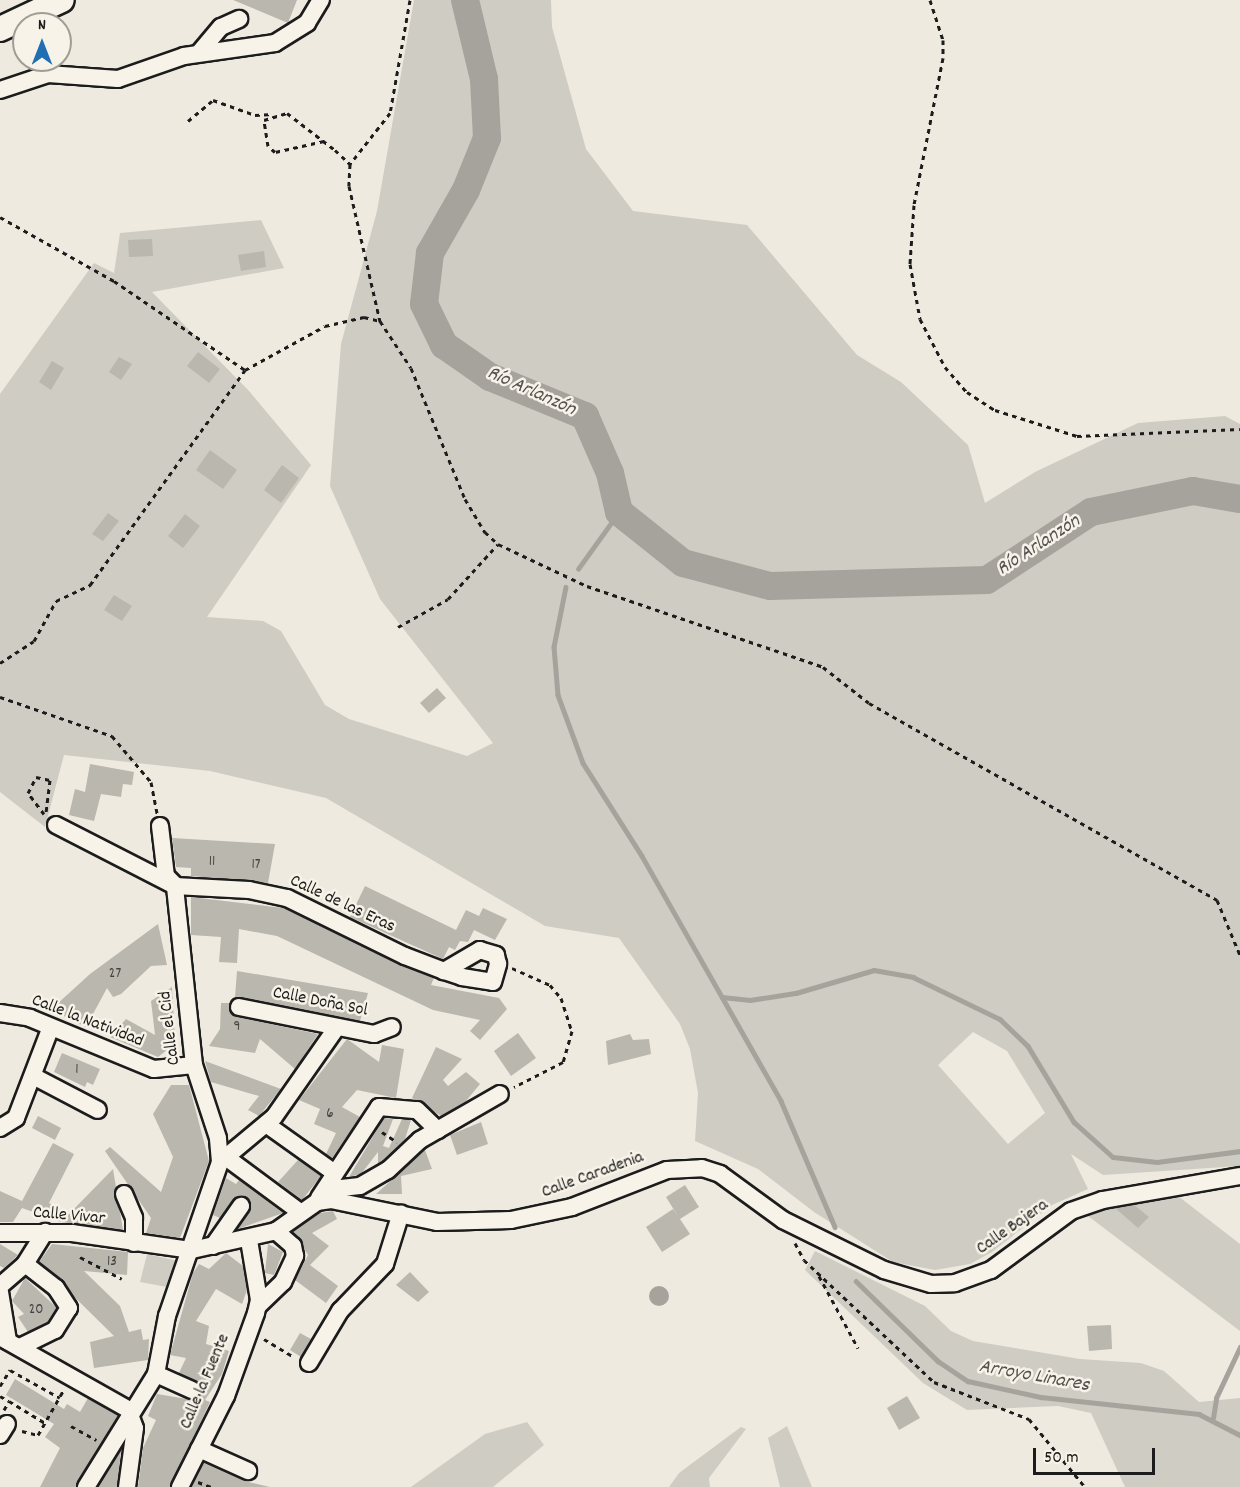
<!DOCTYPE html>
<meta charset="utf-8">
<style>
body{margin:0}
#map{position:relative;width:1240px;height:1487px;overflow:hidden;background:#eeeae0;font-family:Dekko,sans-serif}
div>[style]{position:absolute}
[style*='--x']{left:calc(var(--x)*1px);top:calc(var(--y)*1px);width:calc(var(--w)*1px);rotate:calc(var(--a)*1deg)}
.green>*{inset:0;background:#cfccc3}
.water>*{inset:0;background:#a6a39d}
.round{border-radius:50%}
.stream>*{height:4.5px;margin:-2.25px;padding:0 2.25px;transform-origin:2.25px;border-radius:2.25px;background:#a6a39d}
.river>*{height:28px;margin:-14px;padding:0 14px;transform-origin:14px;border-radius:14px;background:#a6a39d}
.building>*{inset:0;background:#bab7af}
.path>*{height:3px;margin-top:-1.5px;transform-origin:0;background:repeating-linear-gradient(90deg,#1c1c1c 0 4.5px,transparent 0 9px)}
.roads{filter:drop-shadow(2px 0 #1c1c1c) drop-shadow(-2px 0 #1c1c1c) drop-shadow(0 2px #1c1c1c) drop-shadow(0 -2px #1c1c1c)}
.minor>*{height:16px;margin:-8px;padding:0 8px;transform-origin:8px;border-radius:8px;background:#f7f3e8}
.highway>*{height:24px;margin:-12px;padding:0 12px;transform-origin:12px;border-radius:12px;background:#f7f3e8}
span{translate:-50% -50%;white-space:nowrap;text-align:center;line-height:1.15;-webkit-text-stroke:5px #f7f3e8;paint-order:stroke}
.number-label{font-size:15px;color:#444341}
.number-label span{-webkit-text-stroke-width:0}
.street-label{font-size:18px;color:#1c1c1c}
.water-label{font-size:20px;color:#535250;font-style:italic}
.north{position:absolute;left:12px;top:12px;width:60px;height:60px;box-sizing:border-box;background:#f7f3e8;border:2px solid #9f9d96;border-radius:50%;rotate:0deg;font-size:16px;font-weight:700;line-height:24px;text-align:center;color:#1c1c1c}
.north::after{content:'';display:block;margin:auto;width:21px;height:27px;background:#1f6fb2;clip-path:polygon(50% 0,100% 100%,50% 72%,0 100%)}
.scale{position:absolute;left:1033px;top:1448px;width:122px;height:27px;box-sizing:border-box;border:3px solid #1c1c1c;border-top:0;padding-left:8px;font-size:18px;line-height:21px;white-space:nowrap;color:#1c1c1c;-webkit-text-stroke:4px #f7f3e8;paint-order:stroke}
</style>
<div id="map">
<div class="green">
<div style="clip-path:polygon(evenodd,414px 0,551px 0,552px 27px,586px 149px,633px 211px,747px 225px,857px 355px,901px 382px,968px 445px,985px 503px,1035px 472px,1138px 423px,1225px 416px,1240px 424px,1240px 1166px,1103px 1175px,1071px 1154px,1088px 1189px,1052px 1205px,992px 1252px,970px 1264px,935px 1270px,893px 1262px,814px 1212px,758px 1169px,695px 1141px,698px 1093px,690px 1049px,680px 1024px,619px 938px,545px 926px,326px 798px,210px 771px,64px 755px,45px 827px,0 792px,0 394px,94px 263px,114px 273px,120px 233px,261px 220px,284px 268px,152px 292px,249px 391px,311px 465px,207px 617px,263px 621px,281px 631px,325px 705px,349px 719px,467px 756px,493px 743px,380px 599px,330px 486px,341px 344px,377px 211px,414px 0,973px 1032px,1007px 1051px,1045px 1113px,1008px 1144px,938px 1065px,973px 1032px)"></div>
<div style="clip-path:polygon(1178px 1196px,1240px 1244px,1240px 1331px,1088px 1216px,1120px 1203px)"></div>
<div style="clip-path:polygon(815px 1251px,925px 1306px,951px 1331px,973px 1341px,1080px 1359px,1141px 1363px,1164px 1371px,1199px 1402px,1240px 1398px,1240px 1487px,1125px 1487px,1091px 1413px,1058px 1406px,967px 1410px,923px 1383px,805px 1270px)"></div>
<div style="clip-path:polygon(147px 1254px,178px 1261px,167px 1287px,140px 1282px)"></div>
<div style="clip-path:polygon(527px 1422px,544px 1445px,493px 1487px,411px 1487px,485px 1434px)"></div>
<div style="clip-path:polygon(787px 1426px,812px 1487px,780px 1487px,768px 1438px)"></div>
<div style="clip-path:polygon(741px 1427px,746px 1429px,709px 1478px,710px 1487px,669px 1487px,679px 1473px)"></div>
</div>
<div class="water">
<div class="round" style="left:649px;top:1286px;width:20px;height:20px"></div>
</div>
<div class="stream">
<div style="--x:578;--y:569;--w:70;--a:-54.3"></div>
<div style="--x:566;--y:587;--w:61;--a:101.3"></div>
<div style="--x:554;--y:647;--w:48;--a:85.2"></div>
<div style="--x:558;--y:695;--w:72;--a:69.8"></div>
<div style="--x:583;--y:763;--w:110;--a:57.6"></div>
<div style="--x:642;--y:856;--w:282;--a:60.4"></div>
<div style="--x:781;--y:1101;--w:137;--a:66.8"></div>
<div style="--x:722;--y:997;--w:28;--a:6"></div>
<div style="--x:750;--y:1000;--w:47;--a:-8.7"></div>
<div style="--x:796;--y:993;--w:81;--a:-16.4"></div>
<div style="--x:874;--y:970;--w:40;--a:10"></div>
<div style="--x:913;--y:977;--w:97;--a:25.8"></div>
<div style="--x:1000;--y:1019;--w:39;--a:44"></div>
<div style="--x:1028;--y:1046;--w:89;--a:58.8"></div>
<div style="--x:1074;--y:1122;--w:52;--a:41.9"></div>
<div style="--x:1113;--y:1157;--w:44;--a:6.5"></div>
<div style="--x:1157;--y:1162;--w:84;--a:-7.5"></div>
<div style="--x:856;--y:1281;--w:115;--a:44.3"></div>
<div style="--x:938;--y:1361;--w:36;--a:34"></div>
<div style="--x:968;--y:1381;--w:75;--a:12.4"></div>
<div style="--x:1041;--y:1397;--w:159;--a:6.1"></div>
<div style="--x:1199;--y:1414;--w:46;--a:27.1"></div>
<div style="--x:1213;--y:1418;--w:20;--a:-81"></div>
<div style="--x:1216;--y:1398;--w:56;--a:-64.8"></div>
</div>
<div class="river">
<div style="--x:465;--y:0;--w:81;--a:76.5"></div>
<div style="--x:484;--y:79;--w:59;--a:87.1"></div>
<div style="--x:487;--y:138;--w:56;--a:112"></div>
<div style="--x:466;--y:190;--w:73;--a:119.7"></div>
<div style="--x:430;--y:253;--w:51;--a:96.7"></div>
<div style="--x:424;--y:304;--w:46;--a:64"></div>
<div style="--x:444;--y:345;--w:56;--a:34.8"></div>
<div style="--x:490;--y:377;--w:103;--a:22.3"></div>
<div style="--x:585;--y:416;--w:62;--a:66.3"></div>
<div style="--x:610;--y:473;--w:40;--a:77"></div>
<div style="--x:619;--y:512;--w:82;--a:38.6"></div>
<div style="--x:683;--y:563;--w:90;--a:14.8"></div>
<div style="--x:770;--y:586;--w:217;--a:-1.6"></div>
<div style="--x:987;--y:580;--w:124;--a:-33.2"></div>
<div style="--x:1091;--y:512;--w:104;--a:-11.6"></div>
<div style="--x:1193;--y:491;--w:48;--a:9.7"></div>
</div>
<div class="building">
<div style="clip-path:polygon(233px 0,297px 0,288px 23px)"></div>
<div style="clip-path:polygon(152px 239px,153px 256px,129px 257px,128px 240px)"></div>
<div style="clip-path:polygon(264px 251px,266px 267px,241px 271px,238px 255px)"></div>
<div style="clip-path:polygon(198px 352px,220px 369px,209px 383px,187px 366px)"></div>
<div style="clip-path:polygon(119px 357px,132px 364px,121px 380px,109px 372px)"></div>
<div style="clip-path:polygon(52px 361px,64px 368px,51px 390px,39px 382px)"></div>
<div style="clip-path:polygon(210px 450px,237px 470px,223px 489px,196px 470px)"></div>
<div style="clip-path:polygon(282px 465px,299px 478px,281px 503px,264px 490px)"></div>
<div style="clip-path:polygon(108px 513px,119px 521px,103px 541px,92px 534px)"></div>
<div style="clip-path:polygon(185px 514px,200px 526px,183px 548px,168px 536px)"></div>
<div style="clip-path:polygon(114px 595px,132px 606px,122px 621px,104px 610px)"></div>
<div style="clip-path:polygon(437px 688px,446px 698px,429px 713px,420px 703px)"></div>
<div style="clip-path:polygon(90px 764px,134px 772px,132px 785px,123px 784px,121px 797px,101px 794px,94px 821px,69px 815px,75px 789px,85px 792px)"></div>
<div style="clip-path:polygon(172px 838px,275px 844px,268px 883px,191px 876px,191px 868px,176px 867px)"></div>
<div style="clip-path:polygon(365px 886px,456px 930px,466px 910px,479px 916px,483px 908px,507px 919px,495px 940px,474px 930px,468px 942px,460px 941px,455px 950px,449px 947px,443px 959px,350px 917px)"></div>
<div style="clip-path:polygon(191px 897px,283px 908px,434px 978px,431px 985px,499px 998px,507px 1009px,480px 1040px,470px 1031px,480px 1020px,433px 1010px,277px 936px,239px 929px,237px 963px,219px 962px,221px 937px,191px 935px)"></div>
<div style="clip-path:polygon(158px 924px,167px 965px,151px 966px,121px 994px,113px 997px,107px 988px,86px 1027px,58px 1013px,62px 1011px,56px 1005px,90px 974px)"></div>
<div style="clip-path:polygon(237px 971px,368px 993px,360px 1021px,235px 997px)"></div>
<div style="clip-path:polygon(172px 987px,175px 1040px,170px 1039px,167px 1050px,158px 1057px,110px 1037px,126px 1019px,155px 1035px,151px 1001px)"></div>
<div style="clip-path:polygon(221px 1003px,229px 1003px,237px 1017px,318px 1034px,295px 1069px,260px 1039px,255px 1053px,209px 1046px,220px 1029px)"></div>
<div style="clip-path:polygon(518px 1033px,536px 1058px,511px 1076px,494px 1051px)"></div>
<div style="clip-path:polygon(630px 1034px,633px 1040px,649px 1039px,651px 1054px,608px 1065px,606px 1041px)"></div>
<div style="clip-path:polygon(347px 1039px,379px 1062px,382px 1045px,404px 1049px,396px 1098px,357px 1090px,342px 1107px,360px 1117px,332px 1158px,326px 1154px,336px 1133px,314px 1124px,320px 1109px,299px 1100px)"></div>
<div style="clip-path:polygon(436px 1047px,462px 1059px,443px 1080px,448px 1086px,466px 1072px,480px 1084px,466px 1101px,441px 1116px,412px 1098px)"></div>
<div style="clip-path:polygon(62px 1053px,100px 1069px,93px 1085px,87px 1082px,85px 1087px,54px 1072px)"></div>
<div style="clip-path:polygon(205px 1061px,281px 1089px,259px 1116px,248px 1110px,259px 1096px,211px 1082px)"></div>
<div style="clip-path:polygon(171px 1085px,189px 1085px,209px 1161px,180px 1238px,146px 1233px,151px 1218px,105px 1151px,110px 1147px,161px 1192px,173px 1157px,153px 1114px)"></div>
<div style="clip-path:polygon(38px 1116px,61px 1128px,55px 1140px,32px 1128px)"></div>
<div style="clip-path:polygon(384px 1118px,393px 1119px,383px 1146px,389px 1148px,402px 1119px,411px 1120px,405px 1139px,382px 1161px,378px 1164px,378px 1152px,361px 1174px,349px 1177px)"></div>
<div style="clip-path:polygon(481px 1122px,488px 1144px,457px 1155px,450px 1135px)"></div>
<div style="clip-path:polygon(53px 1143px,74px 1154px,49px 1203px,69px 1214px,113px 1169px,123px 1230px,61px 1222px,22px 1208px,13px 1222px,0 1222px,0 1191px,22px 1201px)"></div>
<div style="clip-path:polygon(425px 1150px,432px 1169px,401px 1176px,402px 1194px,376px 1194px)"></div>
<div style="clip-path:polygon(298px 1160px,321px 1176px,302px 1200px,278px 1182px)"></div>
<div style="clip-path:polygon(226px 1178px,236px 1184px,239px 1180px,283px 1213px,238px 1229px,251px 1207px,241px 1196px,220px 1218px,213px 1215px)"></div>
<div style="clip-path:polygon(685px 1185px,699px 1207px,680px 1219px,690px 1234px,662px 1252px,646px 1227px,673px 1209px,679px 1218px,666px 1197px)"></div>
<div style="clip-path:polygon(1134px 1205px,1149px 1217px,1138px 1228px,1115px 1208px)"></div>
<div style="clip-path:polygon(333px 1211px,337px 1219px,312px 1233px,329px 1246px,310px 1265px,338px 1286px,326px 1303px,295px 1280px,308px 1255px,293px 1232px,320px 1213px)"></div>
<div style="clip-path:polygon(0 1244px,18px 1255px,4px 1268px,0 1266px)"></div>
<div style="clip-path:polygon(52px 1244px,128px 1252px,127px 1275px,84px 1271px,120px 1306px,129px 1332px,141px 1329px,143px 1340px,149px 1339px,148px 1360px,94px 1368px,90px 1342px,114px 1336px,39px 1262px)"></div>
<div style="clip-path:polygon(268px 1244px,283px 1252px,274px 1275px,265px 1273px)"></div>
<div style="clip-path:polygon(226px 1253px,243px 1266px,247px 1290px,242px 1304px,216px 1289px,196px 1321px,209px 1326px,206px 1344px,229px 1351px,222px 1374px,205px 1400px,210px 1402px,170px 1487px,138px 1487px,143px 1448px,156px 1420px,148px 1416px,157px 1394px,193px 1400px,202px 1394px,200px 1383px,179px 1373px,186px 1358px,170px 1355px,193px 1273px,199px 1264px,209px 1269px)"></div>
<div style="clip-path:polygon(410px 1272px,429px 1292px,418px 1302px,396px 1285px)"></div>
<div style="clip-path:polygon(25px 1278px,57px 1308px,48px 1322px,28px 1332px,18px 1317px,24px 1314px,12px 1301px)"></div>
<div style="clip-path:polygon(1111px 1325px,1112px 1349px,1089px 1351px,1087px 1326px)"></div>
<div style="clip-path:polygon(300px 1333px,311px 1339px,301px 1357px,290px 1350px)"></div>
<div style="clip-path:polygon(15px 1379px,64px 1409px,67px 1404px,80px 1412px,88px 1398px,118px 1415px,76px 1487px,40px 1487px,60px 1448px,45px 1437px,54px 1424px,6px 1395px)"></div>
<div style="clip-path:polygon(907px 1396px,920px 1418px,899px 1430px,887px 1408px)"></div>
<div style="clip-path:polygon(121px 1451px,117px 1487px,98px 1487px)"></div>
<div style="clip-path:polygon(204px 1463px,244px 1481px,270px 1487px,192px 1487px)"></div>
</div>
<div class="path">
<div style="--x:410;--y:0;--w:115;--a:100"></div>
<div style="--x:390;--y:113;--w:65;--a:128.1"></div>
<div style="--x:350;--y:164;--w:22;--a:93"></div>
<div style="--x:349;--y:186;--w:139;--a:77.1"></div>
<div style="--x:380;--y:321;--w:56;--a:56.6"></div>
<div style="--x:411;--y:368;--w:142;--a:67.6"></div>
<div style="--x:465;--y:499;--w:39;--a:59"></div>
<div style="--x:485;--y:532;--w:18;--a:43"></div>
<div style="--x:498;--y:544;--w:98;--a:25.3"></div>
<div style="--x:587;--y:586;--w:250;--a:18.9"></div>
<div style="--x:823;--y:667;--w:58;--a:38"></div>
<div style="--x:869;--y:703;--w:400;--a:29.5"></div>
<div style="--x:1217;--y:900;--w:60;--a:67.3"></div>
<div style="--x:930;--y:0;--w:42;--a:72"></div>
<div style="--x:943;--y:40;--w:18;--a:90"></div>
<div style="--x:943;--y:58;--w:150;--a:101.2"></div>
<div style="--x:914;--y:205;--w:59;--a:93.9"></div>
<div style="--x:910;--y:264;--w:56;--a:79.7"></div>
<div style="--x:920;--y:319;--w:54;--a:62.5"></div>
<div style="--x:945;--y:367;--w:33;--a:49"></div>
<div style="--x:967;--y:392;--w:33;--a:33"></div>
<div style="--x:995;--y:410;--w:86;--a:17.6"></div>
<div style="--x:1077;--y:436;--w:163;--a:-2.5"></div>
<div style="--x:188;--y:121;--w:33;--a:-40"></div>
<div style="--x:213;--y:100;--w:45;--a:19.7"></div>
<div style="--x:255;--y:115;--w:18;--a:-3"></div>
<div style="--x:324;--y:141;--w:50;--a:167.3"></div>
<div style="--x:275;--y:152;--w:9;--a:-139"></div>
<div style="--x:268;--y:146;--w:26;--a:-99"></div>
<div style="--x:264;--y:120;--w:24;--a:-17"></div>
<div style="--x:287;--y:113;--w:61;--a:37.6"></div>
<div style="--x:335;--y:150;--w:21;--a:43"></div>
<div style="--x:0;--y:217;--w:131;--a:29.3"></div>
<div style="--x:114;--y:281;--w:158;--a:34.2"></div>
<div style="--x:245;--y:370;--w:91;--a:-28.8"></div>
<div style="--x:325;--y:326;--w:40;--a:-13"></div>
<div style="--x:364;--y:317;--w:16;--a:14"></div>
<div style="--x:398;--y:627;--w:57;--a:-29.2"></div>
<div style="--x:448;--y:599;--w:74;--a:-47.7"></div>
<div style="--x:0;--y:663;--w:40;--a:-32.9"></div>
<div style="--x:34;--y:641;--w:46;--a:-61.2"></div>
<div style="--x:56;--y:601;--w:38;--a:-25"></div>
<div style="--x:90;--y:585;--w:265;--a:-54.2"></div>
<div style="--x:0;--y:697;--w:119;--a:19.2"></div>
<div style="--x:112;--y:736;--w:60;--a:49.7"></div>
<div style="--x:151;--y:782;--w:32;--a:79"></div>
<div style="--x:44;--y:814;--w:26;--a:-127"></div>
<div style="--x:28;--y:793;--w:18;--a:-63"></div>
<div style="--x:36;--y:777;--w:14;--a:12"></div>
<div style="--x:50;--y:780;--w:34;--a:97"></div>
<div style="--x:512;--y:968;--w:42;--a:24.1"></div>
<div style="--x:550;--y:985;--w:17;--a:50"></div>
<div style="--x:561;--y:998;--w:35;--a:72"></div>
<div style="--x:572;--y:1031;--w:32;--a:106"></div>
<div style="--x:563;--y:1062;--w:55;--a:153"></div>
<div style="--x:382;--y:1132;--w:18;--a:34"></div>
<div style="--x:795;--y:1243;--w:19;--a:62"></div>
<div style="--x:804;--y:1260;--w:178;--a:43.2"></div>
<div style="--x:934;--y:1382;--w:102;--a:21.3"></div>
<div style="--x:1029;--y:1419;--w:88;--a:50.5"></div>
<div style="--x:80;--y:1257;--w:47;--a:27.6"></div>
<div style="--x:819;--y:1276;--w:82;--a:61.6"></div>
<div style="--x:264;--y:1339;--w:35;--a:31"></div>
<div style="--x:0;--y:1386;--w:19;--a:-58"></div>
<div style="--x:10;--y:1370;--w:57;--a:29.2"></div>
<div style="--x:0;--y:1396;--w:10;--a:29"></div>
<div style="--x:4;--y:1410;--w:10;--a:-61"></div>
<div style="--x:9;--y:1401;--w:42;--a:31.4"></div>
<div style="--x:71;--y:1426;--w:29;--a:29"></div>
<div style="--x:22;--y:1431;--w:16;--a:14"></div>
<div style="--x:38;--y:1435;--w:51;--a:-60.4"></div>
<div style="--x:198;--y:1482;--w:14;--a:21"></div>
</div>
<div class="roads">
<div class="minor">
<div style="--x:199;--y:53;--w:34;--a:-50"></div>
<div style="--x:221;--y:27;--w:20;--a:-24"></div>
<div style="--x:0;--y:90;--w:51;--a:-18.4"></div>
<div style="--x:48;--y:74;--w:70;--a:4.1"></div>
<div style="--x:118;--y:79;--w:70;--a:-19.2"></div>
<div style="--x:184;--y:56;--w:92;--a:-8.1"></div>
<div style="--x:275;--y:43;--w:38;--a:-32"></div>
<div style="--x:307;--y:23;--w:27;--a:-59"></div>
<div style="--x:56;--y:825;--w:134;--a:27.1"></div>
<div style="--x:175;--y:886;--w:74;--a:3.1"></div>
<div style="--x:249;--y:890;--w:39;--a:12"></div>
<div style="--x:287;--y:898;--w:131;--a:26.2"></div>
<div style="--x:405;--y:956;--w:42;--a:21"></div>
<div style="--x:444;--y:971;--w:19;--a:18"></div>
<div style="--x:462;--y:977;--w:31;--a:9"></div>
<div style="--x:493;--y:982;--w:19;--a:-74"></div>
<div style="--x:498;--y:964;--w:9;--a:-103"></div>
<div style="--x:496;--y:955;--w:17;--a:-163"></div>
<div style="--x:480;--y:950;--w:42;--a:149.7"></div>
<div style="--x:160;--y:826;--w:50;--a:83.2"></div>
<div style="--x:166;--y:876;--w:13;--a:45"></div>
<div style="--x:239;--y:1007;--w:138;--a:11.3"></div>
<div style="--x:374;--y:1034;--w:19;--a:-21"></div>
<div style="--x:0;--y:1013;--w:30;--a:9"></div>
<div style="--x:30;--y:1018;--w:134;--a:22.4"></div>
<div style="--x:154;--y:1069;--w:40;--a:-5.7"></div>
<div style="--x:33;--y:1076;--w:73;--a:27.6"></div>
<div style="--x:266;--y:1124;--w:81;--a:35.5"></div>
<div style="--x:0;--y:1128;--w:19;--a:-32"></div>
<div style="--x:16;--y:1118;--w:97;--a:-69"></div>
<div style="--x:227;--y:1158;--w:91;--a:36.5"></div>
<div style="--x:220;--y:1162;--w:70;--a:-39.8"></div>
<div style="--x:274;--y:1117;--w:110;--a:-55"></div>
<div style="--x:124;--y:1194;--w:26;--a:67"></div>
<div style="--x:134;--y:1218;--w:25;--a:90"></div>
<div style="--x:319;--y:1198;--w:109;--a:-56.6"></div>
<div style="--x:379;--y:1107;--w:38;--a:5"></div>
<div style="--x:417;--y:1110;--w:29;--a:44"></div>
<div style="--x:320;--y:1199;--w:16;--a:-40"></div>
<div style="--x:332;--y:1189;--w:28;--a:-6"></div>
<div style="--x:360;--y:1186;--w:32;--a:-30"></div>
<div style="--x:388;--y:1170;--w:44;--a:-43.2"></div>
<div style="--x:420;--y:1140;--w:92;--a:-29.9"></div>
<div style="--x:0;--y:1233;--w:72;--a:0"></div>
<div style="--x:72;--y:1233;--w:121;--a:8.1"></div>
<div style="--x:192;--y:1250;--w:86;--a:-12.7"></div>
<div style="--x:276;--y:1231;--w:50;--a:-35.3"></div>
<div style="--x:317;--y:1202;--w:14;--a:-8"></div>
<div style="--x:331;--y:1200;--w:108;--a:11.7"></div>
<div style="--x:437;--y:1222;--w:74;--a:-1.5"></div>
<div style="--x:511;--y:1220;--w:62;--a:-12"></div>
<div style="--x:572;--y:1207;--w:102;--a:-21.3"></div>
<div style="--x:667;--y:1170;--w:35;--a:-3"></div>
<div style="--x:702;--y:1168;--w:19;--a:18"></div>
<div style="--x:720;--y:1174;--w:78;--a:36.1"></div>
<div style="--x:783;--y:1220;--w:113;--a:26.3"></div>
<div style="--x:884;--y:1270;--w:49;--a:16.6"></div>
<div style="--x:931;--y:1284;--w:24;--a:-2"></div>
<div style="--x:955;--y:1283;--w:38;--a:-20"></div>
<div style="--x:991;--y:1270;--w:99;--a:-36.4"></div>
<div style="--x:1071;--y:1211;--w:34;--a:-19"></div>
<div style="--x:1103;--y:1200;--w:139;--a:-9.9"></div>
<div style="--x:213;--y:1246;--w:49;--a:-55"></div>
<div style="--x:0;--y:1286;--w:33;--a:-41"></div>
<div style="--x:25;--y:1264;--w:38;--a:-58"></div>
<div style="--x:0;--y:1292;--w:50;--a:80.7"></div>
<div style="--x:258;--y:1306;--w:35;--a:-44"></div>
<div style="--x:283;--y:1282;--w:29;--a:-65"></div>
<div style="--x:295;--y:1256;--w:10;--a:-101"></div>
<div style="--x:293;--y:1246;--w:23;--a:-139"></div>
<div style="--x:0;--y:1337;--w:147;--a:29.4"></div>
<div style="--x:128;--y:1409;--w:20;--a:70"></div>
<div style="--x:135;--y:1428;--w:60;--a:97.7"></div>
<div style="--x:20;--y:1347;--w:39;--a:-26"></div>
<div style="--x:55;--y:1330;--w:26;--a:-58"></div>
<div style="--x:69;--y:1308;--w:24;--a:-123"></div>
<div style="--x:56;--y:1288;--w:39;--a:-142"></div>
<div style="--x:309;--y:1363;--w:61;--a:-59.2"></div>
<div style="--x:340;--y:1311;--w:65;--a:-46.2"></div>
<div style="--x:385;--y:1264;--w:53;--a:-72.6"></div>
<div style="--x:156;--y:1374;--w:39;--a:24"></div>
<div style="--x:0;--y:1435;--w:13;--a:-58"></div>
<div style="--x:199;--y:1449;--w:54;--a:24.2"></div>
<div style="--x:86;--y:1487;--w:133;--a:-58.2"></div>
<div style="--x:156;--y:1374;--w:59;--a:-79.3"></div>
<div style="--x:167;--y:1316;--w:163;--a:-71"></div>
<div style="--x:220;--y:1162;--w:24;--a:-95"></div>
<div style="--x:218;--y:1138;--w:77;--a:-108.2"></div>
<div style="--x:194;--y:1065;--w:180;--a:-96.1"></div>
<div style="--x:180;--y:1487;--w:102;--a:-63.2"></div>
<div style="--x:226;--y:1396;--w:88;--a:-70.1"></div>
<div style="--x:256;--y:1313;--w:13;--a:-77"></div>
<div style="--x:259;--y:1300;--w:61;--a:-99.5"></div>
</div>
<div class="highway">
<div style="--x:0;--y:29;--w:68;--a:-25.1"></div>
</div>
</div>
<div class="number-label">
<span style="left:212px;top:863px">11</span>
<span style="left:256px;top:866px">17</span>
<span style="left:115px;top:975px">27</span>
<span style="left:237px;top:1028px">9</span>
<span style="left:77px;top:1071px">1</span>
<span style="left:330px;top:1115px">6</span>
<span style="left:112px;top:1263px">13</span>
<span style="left:36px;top:1311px">20</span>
</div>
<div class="street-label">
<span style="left:342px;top:905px;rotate:25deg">Calle de las Eras</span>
<span style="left:320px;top:1003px;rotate:11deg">Calle Doña Sol</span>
<span style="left:87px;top:1022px;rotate:21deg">Calle la Natividad</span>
<span style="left:171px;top:1028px;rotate:-97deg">Calle el Cid</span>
<span style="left:593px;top:1176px;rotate:-20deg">Calle Caradenia</span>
<span style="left:69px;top:1217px;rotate:5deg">Calle Vivar</span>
<span style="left:1013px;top:1228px;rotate:-35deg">Calle Bajera</span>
<span style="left:206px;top:1382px;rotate:-67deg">Calle la Fuente</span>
</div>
<div class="water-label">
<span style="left:531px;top:392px;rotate:24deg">Río Arlanzón</span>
<span style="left:1039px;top:546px;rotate:-33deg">Río Arlanzón</span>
<span style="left:1034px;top:1377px;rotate:10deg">Arroyo Linares</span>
</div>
<div class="north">N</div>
<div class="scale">50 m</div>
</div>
